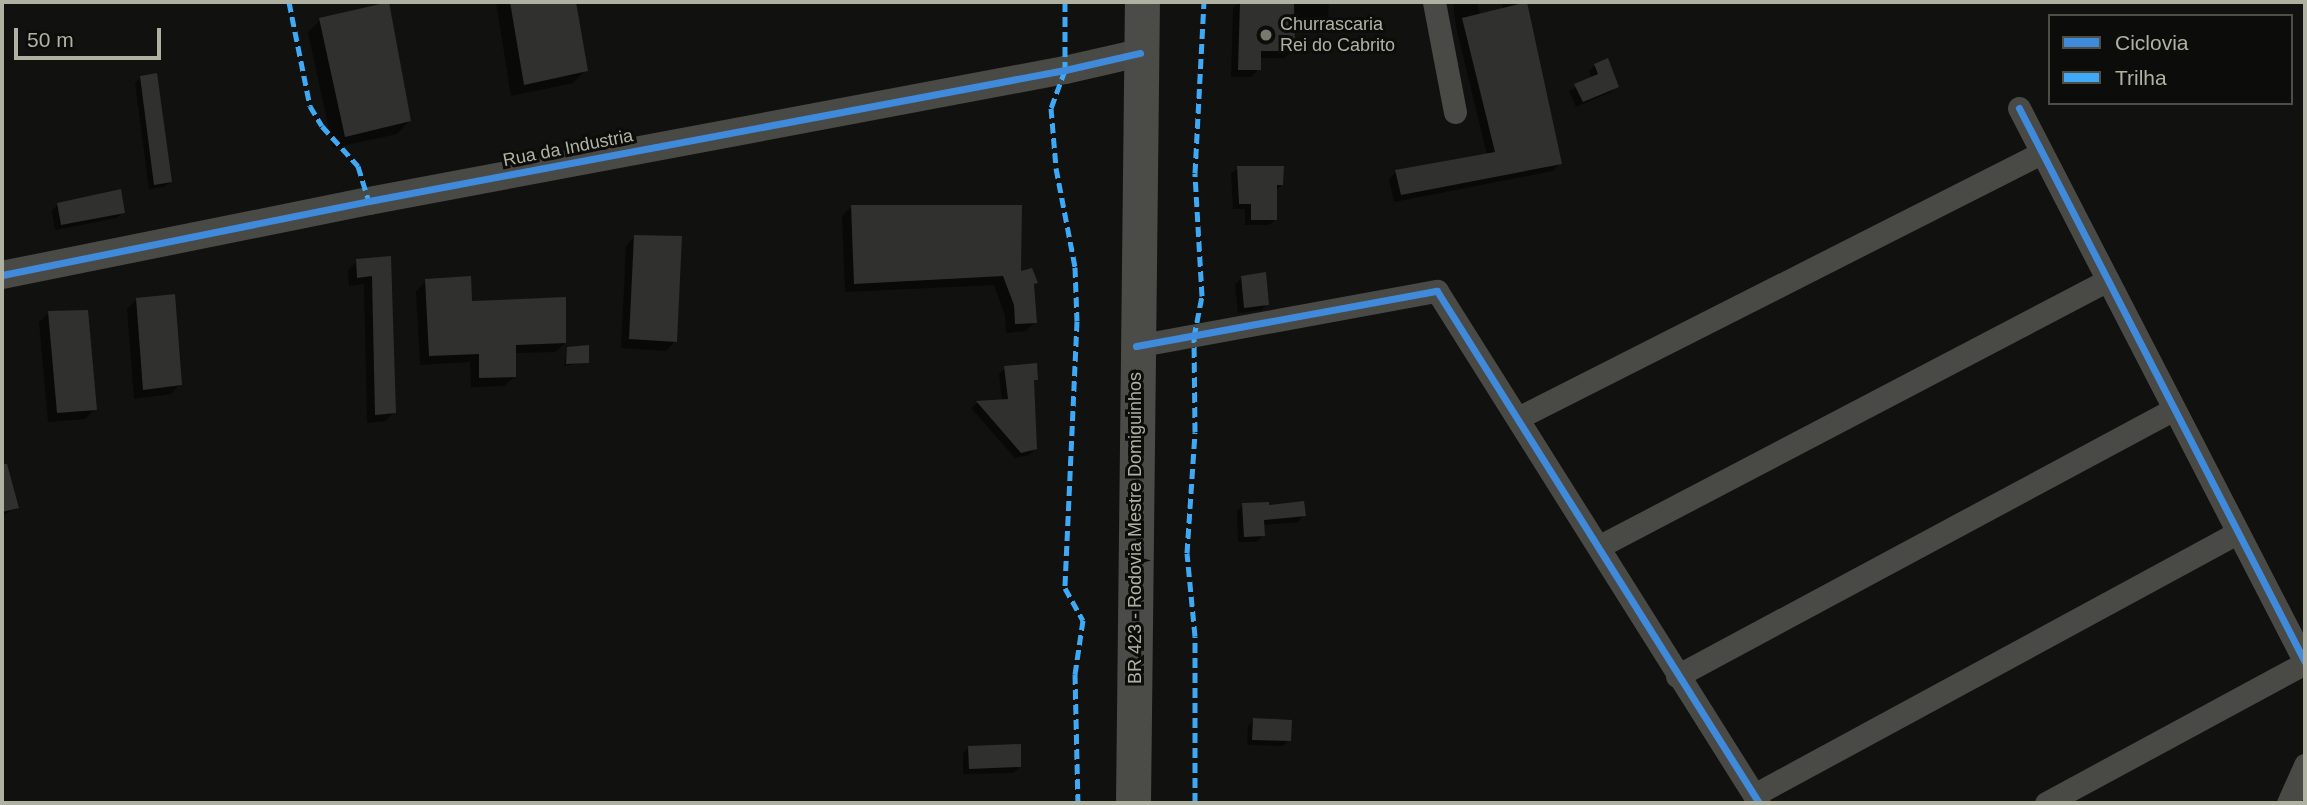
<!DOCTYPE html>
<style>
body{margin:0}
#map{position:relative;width:2307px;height:805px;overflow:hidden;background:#111110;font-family:Arial,sans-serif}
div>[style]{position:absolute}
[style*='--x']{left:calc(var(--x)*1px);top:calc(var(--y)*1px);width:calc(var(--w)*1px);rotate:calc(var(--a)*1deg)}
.shadow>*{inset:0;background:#0007}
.building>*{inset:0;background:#30302e}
.minor>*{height:23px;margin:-11.5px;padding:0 11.5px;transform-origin:11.5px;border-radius:11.5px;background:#494945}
.tertiary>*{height:28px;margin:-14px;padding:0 14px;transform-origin:14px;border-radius:14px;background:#494945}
.primary>*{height:35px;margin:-17.5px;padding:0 17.5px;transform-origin:17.5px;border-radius:17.5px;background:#4b4b47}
.quiet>*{height:5px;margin-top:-2.5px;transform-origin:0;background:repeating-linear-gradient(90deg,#3fa9f5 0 10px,transparent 0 15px)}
.cycleway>*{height:7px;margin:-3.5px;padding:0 3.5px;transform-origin:3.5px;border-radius:3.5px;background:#408adc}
.dots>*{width:19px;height:19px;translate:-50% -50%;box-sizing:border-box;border:4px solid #0c0c0b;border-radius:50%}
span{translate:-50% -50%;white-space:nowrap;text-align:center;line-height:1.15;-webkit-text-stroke:6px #0c0c0b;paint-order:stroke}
.poi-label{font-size:18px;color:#b0b2a1}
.left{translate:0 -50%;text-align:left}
.street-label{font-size:18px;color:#b0b2a1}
.frame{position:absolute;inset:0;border:4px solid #b0b2a1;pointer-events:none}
.legend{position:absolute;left:2048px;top:14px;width:245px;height:91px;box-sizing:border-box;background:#0c0c0b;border:2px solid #4e4e47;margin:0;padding:9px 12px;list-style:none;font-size:21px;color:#b0b2a1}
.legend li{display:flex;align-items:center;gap:14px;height:35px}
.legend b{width:35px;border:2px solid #4e4e47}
.scale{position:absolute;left:14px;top:28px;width:147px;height:32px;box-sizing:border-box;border:4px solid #b0b2a1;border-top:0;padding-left:9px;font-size:21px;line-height:24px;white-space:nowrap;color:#b0b2a1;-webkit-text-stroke:5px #0c0c0b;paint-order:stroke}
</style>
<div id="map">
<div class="shadow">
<div style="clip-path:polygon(496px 2px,574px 2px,586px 70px,573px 83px,511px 96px)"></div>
<div style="clip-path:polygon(1239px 2px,1329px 2px,1328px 16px,1321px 23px,1293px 23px,1293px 50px,1285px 58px,1259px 58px,1259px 69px,1251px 77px,1231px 77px,1233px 8px)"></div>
<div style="clip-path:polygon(1453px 2px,1477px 2px,1480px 15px,1503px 9px,1502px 2px,1526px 2px,1560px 163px,1553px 171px,1394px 202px,1389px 179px,1396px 172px,1487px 155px,1456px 27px)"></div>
<div style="clip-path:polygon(320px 20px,409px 121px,397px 134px,333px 148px,308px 33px)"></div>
<div style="clip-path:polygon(1595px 65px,1617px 86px,1611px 92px,1576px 107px,1569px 91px,1592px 79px,1589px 71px)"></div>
<div style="clip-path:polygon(140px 78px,170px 182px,164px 187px,149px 189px,135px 83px)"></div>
<div style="clip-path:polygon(1238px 168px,1282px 185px,1275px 191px,1276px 219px,1269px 225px,1245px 225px,1245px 209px,1233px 209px,1231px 174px)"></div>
<div style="clip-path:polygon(58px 204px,123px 212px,117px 218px,55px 230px,52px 211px)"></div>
<div style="clip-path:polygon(851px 207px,1036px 282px,1033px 286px,1035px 322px,1026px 331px,1006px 333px,1005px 315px,994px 285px,845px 292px,842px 216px)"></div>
<div style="clip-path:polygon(635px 236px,675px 341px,666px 351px,621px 348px,626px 246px)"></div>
<div style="clip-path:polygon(389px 258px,394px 412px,385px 421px,367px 423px,364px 284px,349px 286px,348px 270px,357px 261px)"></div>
<div style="clip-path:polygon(1242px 278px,1268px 304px,1261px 310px,1238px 313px,1235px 284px)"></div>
<div style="clip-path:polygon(426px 281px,471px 302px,565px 343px,555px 352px,514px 353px,514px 377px,504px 386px,471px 387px,470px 362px,420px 365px,416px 291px)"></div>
<div style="clip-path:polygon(137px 300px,180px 384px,171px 394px,134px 399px,127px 309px)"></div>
<div style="clip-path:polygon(49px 313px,95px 409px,85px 419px,48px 422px,39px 322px)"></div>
<div style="clip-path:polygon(567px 348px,588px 362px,564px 366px)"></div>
<div style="clip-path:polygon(1005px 368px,1036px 379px,1032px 383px,1035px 449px,1029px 455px,1015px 458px,971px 408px,977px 403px,1002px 401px,999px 374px)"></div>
<div style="clip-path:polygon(13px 492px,17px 508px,2px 516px,2px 495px)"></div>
<div style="clip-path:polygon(1243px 505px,1267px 507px,1304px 515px,1298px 522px,1263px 525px,1263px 535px,1257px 542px,1238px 542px,1237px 511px)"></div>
<div style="clip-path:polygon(1254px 720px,1289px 740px,1283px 746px,1247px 745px,1248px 726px)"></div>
<div style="clip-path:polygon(969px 747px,1020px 767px,1013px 773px,963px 774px,963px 753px)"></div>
</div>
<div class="building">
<div style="clip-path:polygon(389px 2px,411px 121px,345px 137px,319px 18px)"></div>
<div style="clip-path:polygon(510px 2px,576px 2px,588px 71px,524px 85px)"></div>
<div style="clip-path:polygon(1240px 2px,1294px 2px,1295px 51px,1261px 51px,1261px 70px,1238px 70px)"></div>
<div style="clip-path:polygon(1527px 2px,1562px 164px,1401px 195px,1395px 170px,1495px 152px,1462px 18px)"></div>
<div style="clip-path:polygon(1608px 58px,1619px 87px,1583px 102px,1574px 84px,1598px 74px,1594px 64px)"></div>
<div style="clip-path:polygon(157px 73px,172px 182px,154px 185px,140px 76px)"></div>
<div style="clip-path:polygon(1237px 166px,1284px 166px,1283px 185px,1277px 185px,1277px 220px,1251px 220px,1251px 204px,1239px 204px)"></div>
<div style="clip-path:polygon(121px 189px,125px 213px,61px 225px,57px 203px)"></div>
<div style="clip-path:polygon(851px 205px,1022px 205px,1021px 271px,1032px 268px,1038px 283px,1034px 284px,1037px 323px,1015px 324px,1014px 305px,1003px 276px,854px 284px)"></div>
<div style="clip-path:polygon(634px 235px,682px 236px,677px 342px,629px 339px)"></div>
<div style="clip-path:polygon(391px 256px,396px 413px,375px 415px,372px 276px,357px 278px,356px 259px)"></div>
<div style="clip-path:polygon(1266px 272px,1269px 305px,1244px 308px,1241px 276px)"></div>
<div style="clip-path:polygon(471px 276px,472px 301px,566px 297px,566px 343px,516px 345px,516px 377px,479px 378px,479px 354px,429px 356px,425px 279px)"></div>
<div style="clip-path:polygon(175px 294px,182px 385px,143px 390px,136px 298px)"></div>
<div style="clip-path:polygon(88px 310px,97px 410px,57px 413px,48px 311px)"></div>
<div style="clip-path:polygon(589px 345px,589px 363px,566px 364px,567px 347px)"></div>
<div style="clip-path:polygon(1037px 363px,1038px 380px,1034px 380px,1037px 449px,1021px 453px,976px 401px,1008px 399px,1004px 366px)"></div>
<div style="clip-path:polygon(2px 464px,7px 464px,19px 508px,2px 512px)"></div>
<div style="clip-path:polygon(1304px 501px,1306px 516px,1264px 520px,1265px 536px,1244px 537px,1242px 503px,1269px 502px,1269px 505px)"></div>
<div style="clip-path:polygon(1253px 718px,1292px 720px,1291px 741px,1252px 740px)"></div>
<div style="clip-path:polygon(1021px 744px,1021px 767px,969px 769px,968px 746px)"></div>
</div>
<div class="minor">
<div style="--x:1434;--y:2;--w:112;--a:79.2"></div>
<div style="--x:2019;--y:108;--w:623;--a:62.7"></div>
<div style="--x:1136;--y:346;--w:306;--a:-10.4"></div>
<div style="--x:1437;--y:291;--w:605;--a:57.83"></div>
<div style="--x:1518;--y:418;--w:586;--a:-26.87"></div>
<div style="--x:1600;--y:546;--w:573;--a:-27.64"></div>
<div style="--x:1677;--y:676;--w:564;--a:-28.25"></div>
<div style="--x:1754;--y:795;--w:549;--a:-28.48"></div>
<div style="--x:2046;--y:803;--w:294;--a:-28.4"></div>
<div style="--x:2288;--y:803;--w:42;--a:-65.9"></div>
</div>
<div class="tertiary">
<div style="--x:2;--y:275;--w:374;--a:-11.4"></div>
<div style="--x:369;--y:201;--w:708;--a:-10.66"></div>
<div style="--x:1065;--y:70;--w:77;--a:-12.8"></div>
</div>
<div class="primary">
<div style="--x:1133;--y:803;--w:801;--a:-89.36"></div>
</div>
<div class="quiet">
<div style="--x:289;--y:2;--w:106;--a:78.6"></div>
<div style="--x:310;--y:106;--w:23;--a:59"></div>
<div style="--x:322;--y:126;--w:54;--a:48"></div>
<div style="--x:358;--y:166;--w:37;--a:73"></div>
<div style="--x:1065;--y:2;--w:68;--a:90"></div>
<div style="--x:1065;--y:70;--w:40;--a:110.2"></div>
<div style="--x:1051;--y:108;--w:60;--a:85.2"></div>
<div style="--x:1056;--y:168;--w:101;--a:79.1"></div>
<div style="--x:1075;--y:267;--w:54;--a:87.9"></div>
<div style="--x:1077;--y:321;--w:267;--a:92.6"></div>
<div style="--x:1065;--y:588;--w:37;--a:61"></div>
<div style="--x:1083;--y:620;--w:55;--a:98.4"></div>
<div style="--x:1075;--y:674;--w:129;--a:88.7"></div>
<div style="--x:1195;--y:803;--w:167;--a:-90"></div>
<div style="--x:1195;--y:636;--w:83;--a:-95.5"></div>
<div style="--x:1187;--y:553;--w:121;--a:-86.2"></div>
<div style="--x:1195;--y:432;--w:95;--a:-90.6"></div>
<div style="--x:1194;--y:337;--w:42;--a:-79"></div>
<div style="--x:1202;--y:296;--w:123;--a:-93.3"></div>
<div style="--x:1195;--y:173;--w:171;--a:-87"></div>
</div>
<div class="cycleway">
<div style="--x:2019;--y:108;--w:623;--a:62.7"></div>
<div style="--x:2;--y:275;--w:374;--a:-11.4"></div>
<div style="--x:369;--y:201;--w:708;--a:-10.66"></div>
<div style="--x:1065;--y:70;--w:77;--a:-12.8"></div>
<div style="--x:1136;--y:346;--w:306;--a:-10.4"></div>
<div style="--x:1437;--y:291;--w:605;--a:57.83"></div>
</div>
<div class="dots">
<div style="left:1266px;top:35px;background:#787a6e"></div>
</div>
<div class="poi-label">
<span class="left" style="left:1280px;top:35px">Churrascaria<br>Rei do Cabrito</span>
</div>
<div class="street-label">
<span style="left:568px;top:148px;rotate:-11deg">Rua da Industria</span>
<span style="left:1135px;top:528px;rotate:-90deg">BR 423 - Rodovia Mestre Domiguinhos</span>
</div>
<div class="frame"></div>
<ul class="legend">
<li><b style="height:9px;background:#408adc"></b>Ciclovia</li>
<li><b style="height:9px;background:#3fa9f5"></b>Trilha</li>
</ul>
<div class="scale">50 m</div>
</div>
